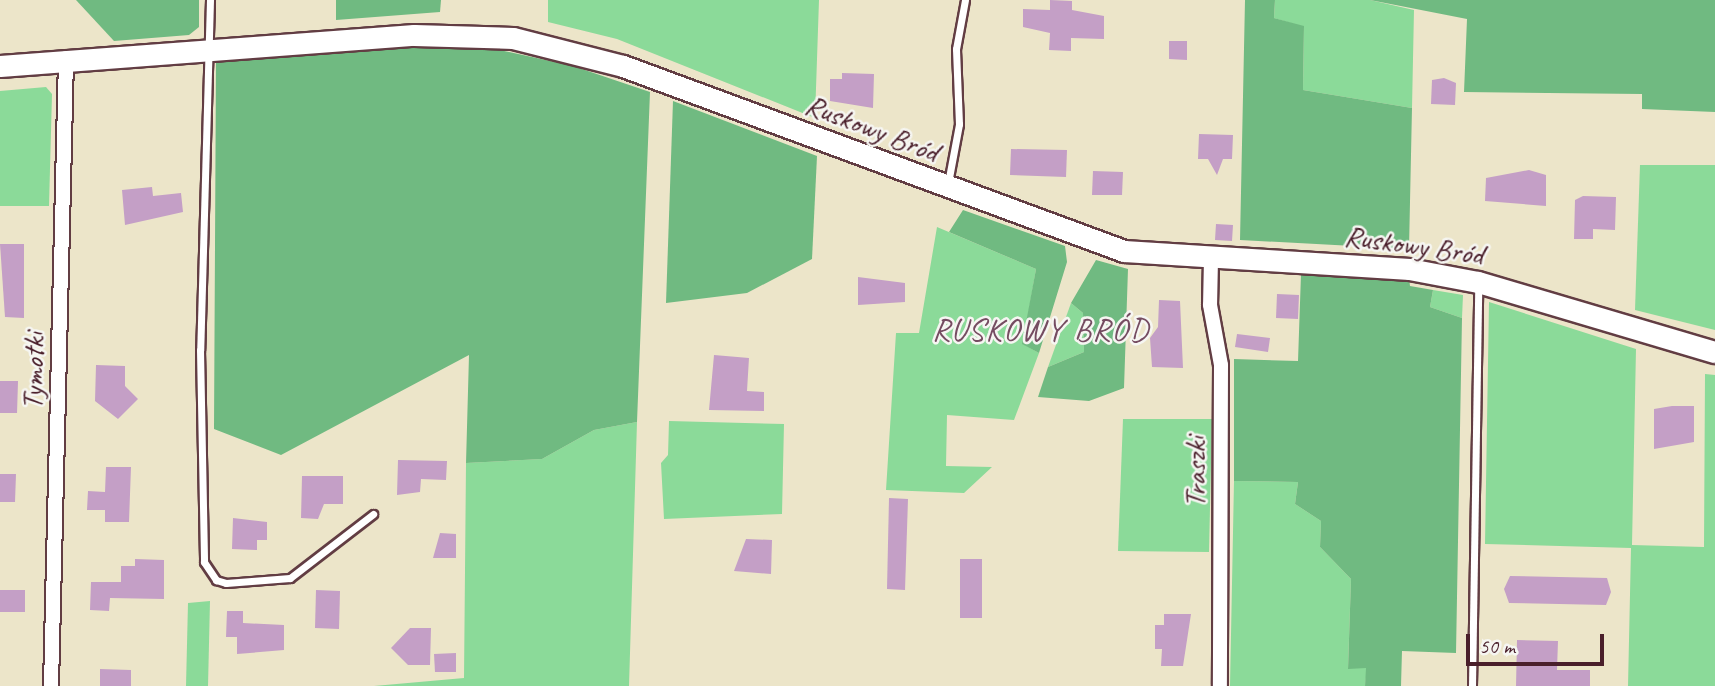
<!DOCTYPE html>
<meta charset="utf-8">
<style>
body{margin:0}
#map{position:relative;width:1715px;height:686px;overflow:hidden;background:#ece5c9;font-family:Caveat,sans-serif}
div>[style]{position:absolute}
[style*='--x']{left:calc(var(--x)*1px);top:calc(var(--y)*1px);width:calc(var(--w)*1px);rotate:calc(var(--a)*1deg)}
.green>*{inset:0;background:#8bda99}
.forest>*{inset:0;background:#70ba81}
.building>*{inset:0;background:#c49fc6}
.roads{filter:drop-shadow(2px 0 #623d43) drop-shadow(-2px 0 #623d43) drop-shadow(0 2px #623d43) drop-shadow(0 -2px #623d43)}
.lane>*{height:7px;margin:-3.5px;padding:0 3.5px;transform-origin:3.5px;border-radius:3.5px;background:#fff}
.street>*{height:14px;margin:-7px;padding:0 7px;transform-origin:7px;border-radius:7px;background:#fff}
.secondary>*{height:21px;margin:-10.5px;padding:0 10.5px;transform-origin:10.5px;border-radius:10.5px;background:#fff}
span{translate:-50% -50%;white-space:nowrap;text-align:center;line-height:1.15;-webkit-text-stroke:5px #f6f6f2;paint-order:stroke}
.street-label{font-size:30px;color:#4a1f2b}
.neighbourhood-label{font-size:32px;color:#754c61;letter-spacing:2px}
.scale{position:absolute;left:1466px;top:634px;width:138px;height:32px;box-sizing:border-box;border:4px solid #4a1f2b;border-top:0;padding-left:9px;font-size:21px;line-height:24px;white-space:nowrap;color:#4a1f2b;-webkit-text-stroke:5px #f6f6f2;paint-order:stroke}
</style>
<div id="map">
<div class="green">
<div style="clip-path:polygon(548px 0,819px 0,815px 118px,617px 39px,548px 22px)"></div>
<div style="clip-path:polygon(1275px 0,1370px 0,1414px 10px,1412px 108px,1303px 90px,1304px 27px,1274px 18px)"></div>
<div style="clip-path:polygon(46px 87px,52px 94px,49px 206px,0 206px,0 91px)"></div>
<div style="clip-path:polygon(1640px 165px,1715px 165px,1715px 330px,1635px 310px)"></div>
<div style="clip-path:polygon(937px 227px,1036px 269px,1023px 344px,1039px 353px,1014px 420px,947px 415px,946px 466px,992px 467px,964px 493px,886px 490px,896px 333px,919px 333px)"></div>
<div style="clip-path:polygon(1433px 290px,1463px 295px,1462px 318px,1430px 307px)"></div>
<div style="clip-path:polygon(1489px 302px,1636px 349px,1632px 545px,1704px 547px,1705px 374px,1715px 375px,1715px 686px,1628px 686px,1631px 548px,1485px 544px)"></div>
<div style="clip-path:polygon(1071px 303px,1083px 313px,1084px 352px,1048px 367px)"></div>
<div style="clip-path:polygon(1123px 419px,1212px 419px,1209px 552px,1118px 551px)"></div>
<div style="clip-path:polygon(669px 421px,784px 424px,782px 514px,664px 519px,661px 463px,668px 455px)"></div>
<div style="clip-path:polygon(637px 422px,629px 686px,374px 686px,464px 678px,466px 463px,542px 459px,594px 430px)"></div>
<div style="clip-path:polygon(1234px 481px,1298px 482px,1295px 504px,1321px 521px,1320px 547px,1351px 579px,1348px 668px,1367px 668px,1365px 686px,1230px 686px)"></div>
<div style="clip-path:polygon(210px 601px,208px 686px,186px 686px,188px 603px)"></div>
</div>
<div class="forest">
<div style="clip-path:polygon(76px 0,199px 0,199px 27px,189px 35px,114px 41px)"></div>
<div style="clip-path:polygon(336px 0,441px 0,440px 12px,336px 20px)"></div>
<div style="clip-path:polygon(1245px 0,1275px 0,1274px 18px,1304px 26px,1303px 90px,1412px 108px,1409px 249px,1240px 240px)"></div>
<div style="clip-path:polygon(1370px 0,1715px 0,1715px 112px,1642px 109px,1642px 94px,1464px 92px,1467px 19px)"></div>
<div style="clip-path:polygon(472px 44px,573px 66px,650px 92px,637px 422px,594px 430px,542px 459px,466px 463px,469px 355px,281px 455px,214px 429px,216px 60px)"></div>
<div style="clip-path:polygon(673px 101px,817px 156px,812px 259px,747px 293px,666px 303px)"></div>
<div style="clip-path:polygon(963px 210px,1065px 246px,1067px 262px,1039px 353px,1022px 344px,1036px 269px,949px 232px)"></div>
<div style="clip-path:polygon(1096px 260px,1128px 269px,1124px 388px,1089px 401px,1038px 397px,1048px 367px,1084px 352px,1083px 313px,1071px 303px)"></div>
<div style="clip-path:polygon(1301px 274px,1409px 278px,1410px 286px,1433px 290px,1430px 307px,1462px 318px,1456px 653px,1402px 651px,1401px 686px,1365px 686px,1366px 668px,1348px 669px,1351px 579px,1320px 547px,1321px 521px,1295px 504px,1298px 482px,1234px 481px,1234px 359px,1298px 361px)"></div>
</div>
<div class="building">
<div style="clip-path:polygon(1050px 0,1072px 1px,1072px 10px,1104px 16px,1104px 39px,1071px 38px,1071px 51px,1049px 50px,1050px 33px,1023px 27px,1023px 9px,1050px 10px)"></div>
<div style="clip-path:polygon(1169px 41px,1187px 41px,1187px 60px,1169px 59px)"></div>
<div style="clip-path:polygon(842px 73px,874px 74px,873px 108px,830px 101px,830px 79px,842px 79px)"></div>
<div style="clip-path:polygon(1444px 78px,1456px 83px,1455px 105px,1431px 104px,1432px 80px)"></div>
<div style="clip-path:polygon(1199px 134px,1233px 135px,1232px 159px,1223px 159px,1217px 175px,1208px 159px,1198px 159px)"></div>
<div style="clip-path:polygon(1011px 149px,1067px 150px,1066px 177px,1010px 175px)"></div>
<div style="clip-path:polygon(1529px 170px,1546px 175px,1546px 206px,1485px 201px,1486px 178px)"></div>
<div style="clip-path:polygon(1093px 171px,1123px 172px,1122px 195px,1092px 195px)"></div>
<div style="clip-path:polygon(152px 187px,153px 196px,181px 193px,183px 212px,125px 225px,122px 190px)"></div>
<div style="clip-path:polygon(1583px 196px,1616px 197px,1615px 230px,1593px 229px,1593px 239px,1574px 239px,1575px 200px)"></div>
<div style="clip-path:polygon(1216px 224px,1233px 225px,1232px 241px,1215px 240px)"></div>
<div style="clip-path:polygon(0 244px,24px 244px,24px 318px,5px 317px)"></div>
<div style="clip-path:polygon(858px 277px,905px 283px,905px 302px,858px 305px)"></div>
<div style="clip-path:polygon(1277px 294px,1299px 295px,1298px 319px,1276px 318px)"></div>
<div style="clip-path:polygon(1159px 300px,1180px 301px,1183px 368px,1152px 367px,1150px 338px,1158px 327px)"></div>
<div style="clip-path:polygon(1237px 334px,1270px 338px,1268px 352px,1235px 347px)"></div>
<div style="clip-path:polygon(714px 355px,749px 358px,747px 391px,764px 392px,764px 411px,709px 410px)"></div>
<div style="clip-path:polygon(96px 365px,125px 366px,125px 386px,138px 399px,118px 419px,95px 401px)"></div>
<div style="clip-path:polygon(0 381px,18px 381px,17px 413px,0 413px)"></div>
<div style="clip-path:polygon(1672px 406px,1694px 406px,1694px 442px,1654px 449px,1654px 409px)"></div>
<div style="clip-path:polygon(398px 460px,447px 461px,446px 480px,421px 479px,420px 492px,397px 495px)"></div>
<div style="clip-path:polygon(106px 467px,131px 467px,129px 522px,105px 522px,105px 510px,87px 510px,88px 491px,105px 492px)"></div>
<div style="clip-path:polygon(0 474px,16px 474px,15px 502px,0 502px)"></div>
<div style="clip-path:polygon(302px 476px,343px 476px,343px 504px,324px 504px,318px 519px,301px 518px)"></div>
<div style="clip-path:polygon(889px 498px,908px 499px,905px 590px,887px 589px)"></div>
<div style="clip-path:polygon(233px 518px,267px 522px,267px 540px,257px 540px,257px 550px,232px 549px)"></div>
<div style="clip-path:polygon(440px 533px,456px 534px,456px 558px,433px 558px)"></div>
<div style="clip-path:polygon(746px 539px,772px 540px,771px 574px,734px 571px)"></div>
<div style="clip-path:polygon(135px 559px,164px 560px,164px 599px,110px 598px,109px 611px,90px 610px,91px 582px,121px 582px,121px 566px,135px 566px)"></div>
<div style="clip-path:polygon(960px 559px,982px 559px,982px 618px,960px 618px)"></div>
<div style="clip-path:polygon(1510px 576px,1607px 578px,1611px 592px,1606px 605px,1509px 603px,1504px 589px)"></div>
<div style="clip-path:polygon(0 590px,25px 590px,25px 612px,0 612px)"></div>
<div style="clip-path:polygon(316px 590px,340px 591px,339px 629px,315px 628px)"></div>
<div style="clip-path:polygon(227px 611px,243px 611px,243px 623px,284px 625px,284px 650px,237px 654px,237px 637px,226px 637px)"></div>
<div style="clip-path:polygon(1164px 614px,1191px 614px,1183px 666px,1161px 666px,1162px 649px,1155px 649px,1155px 625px,1164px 625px)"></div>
<div style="clip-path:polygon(410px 628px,431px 628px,430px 665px,408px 665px,391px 648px)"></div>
<div style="clip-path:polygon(1517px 640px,1558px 641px,1557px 670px,1590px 670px,1590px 686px,1516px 686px)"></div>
<div style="clip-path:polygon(456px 653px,456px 672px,435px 672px,434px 654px)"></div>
<div style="clip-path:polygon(100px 669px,131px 670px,131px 686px,100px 686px)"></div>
</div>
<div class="roads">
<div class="lane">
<div style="--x:210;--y:0;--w:350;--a:91.6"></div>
<div style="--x:200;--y:350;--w:212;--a:88.9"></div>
<div style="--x:204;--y:562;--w:22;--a:56"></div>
<div style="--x:216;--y:580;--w:10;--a:17"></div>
<div style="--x:226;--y:583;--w:64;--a:-4.5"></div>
<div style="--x:290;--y:578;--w:105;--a:-37.6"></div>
<div style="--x:948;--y:183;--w:60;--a:-79.4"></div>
<div style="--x:959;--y:124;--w:75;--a:-92.3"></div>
<div style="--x:956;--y:49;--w:50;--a:-79.6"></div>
<div style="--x:1472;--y:686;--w:400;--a:-89.1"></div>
</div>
<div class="street">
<div style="--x:1211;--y:259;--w:46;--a:91.2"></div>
<div style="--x:1210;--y:305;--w:61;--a:79.6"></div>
<div style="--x:1221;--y:365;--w:321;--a:90.2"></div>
<div style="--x:51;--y:686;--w:628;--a:-88.63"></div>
</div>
<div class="secondary">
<div style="--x:0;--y:66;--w:415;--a:-4.3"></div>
<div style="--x:414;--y:35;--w:99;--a:1.7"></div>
<div style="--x:513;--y:38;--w:114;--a:14.3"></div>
<div style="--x:623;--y:66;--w:534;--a:20.27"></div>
<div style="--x:1124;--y:251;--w:286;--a:3.6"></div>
<div style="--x:1409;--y:269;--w:70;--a:10.7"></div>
<div style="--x:1478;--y:282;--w:247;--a:16.5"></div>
</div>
</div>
<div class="street-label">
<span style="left:872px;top:128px;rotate:21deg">Ruskowy Bród</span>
<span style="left:1414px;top:245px;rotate:8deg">Ruskowy Bród</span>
<span style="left:33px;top:371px;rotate:-89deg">Tymotki</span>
<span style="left:1195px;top:472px;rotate:-90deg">Traszki</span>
</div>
<div class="neighbourhood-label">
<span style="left:1041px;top:330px">RUSKOWY BRÓD</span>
</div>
<div class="scale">50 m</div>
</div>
